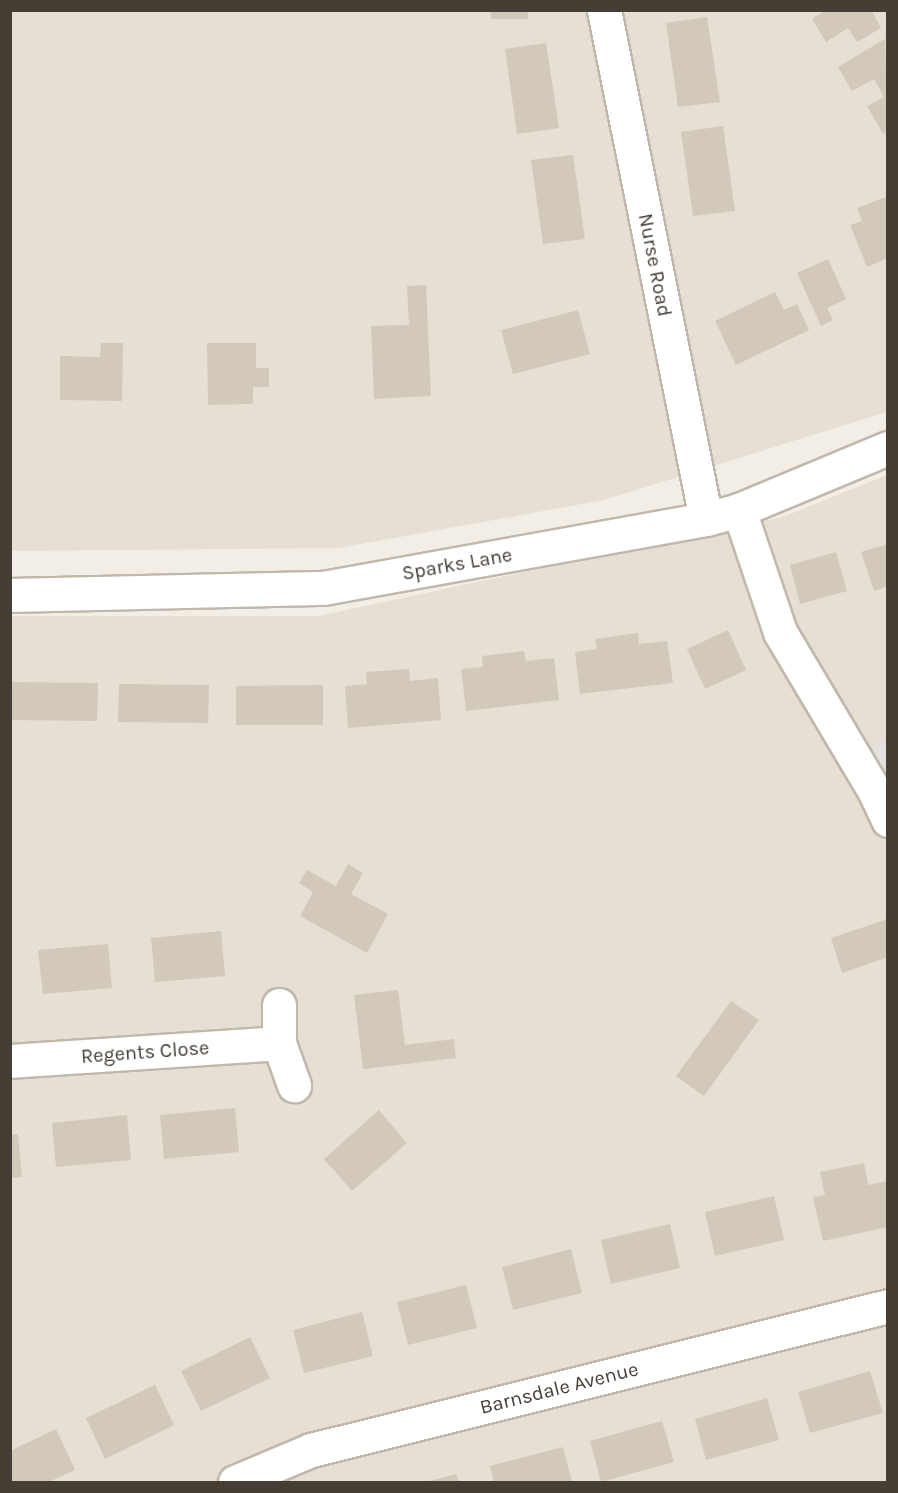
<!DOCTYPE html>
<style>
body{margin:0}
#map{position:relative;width:898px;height:1493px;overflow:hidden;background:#f2eee5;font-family:Karla,sans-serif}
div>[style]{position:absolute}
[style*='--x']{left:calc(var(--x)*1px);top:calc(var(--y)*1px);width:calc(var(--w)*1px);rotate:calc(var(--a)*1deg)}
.residential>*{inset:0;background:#e5dfd4}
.parking>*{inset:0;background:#e3e0dd}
.building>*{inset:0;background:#d3c9bb}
.roads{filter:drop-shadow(2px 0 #c0b8ab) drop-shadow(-2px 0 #c0b8ab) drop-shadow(0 2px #c0b8ab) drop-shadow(0 -2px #c0b8ab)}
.minor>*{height:33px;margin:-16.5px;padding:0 16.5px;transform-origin:16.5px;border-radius:16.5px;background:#fff}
span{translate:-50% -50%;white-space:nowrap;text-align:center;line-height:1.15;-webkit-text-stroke:4.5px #fff;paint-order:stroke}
.street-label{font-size:20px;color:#443e35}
.frame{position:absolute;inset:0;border:12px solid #443e35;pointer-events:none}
</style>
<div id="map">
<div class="residential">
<div style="clip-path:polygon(10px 11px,887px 11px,887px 412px,604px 500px,339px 548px,11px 551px)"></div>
<div style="clip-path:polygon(887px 475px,887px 1482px,11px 1482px,10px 616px,318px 616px,783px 517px)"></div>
</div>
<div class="parking">
<div style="clip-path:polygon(887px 740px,887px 785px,870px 746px)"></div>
</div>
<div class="building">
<div style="clip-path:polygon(491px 10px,528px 10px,528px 19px,491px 19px)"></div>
<div style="clip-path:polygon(826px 10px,871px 10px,881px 28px,857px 42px,848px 28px,826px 42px,812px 19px)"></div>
<div style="clip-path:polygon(707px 17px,720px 102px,678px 107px,666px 23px)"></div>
<div style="clip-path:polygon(885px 39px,888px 131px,883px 134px,867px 106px,884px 97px,874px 79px,852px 91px,838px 67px)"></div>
<div style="clip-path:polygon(546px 43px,559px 128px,517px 134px,505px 49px)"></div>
<div style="clip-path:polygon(723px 126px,735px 211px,693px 216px,681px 132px)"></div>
<div style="clip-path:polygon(573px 155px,585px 239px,543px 244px,531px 160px)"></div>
<div style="clip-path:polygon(888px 196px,888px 258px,867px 267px,850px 225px,862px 221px,857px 208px)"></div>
<div style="clip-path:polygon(828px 259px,846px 299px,827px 308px,833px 320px,821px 326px,797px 273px)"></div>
<div style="clip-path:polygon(426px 285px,431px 396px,374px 399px,371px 326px,409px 325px,407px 286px)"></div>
<div style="clip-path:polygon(775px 292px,784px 310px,797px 304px,809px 330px,736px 365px,715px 321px)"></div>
<div style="clip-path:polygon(578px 310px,590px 354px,513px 374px,501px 330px)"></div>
<div style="clip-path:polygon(101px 343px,123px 343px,122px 401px,60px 400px,60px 356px,100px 357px)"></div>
<div style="clip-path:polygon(207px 343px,256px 343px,256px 368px,269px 368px,269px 387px,253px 387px,253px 404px,208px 405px)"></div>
<div style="clip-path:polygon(888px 544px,888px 586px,874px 591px,861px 552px)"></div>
<div style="clip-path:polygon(836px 552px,847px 591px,800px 604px,790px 565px)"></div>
<div style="clip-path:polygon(728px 630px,746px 670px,705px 689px,687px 649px)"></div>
<div style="clip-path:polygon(638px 633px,639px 644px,667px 641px,673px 683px,580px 694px,575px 652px,597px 649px,595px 639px)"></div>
<div style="clip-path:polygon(524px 651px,526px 661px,554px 658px,559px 700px,466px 711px,461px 669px,483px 667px,482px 656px)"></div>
<div style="clip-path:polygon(409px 669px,410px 681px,438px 678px,441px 720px,348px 728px,345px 686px,367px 684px,366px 672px)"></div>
<div style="clip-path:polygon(10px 682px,98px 683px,97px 721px,10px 720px)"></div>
<div style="clip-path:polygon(119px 684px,209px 685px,208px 723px,118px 722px)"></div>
<div style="clip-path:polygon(323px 685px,323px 725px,236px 725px,236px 686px)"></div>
<div style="clip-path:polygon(348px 864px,363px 873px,351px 894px,388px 914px,367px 953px,300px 916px,313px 892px,299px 883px,307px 870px,336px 886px)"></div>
<div style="clip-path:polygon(888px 919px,888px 957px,842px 973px,831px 938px)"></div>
<div style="clip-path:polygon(221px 931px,225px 976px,155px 982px,151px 938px)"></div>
<div style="clip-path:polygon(108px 944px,112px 988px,43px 994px,38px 950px)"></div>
<div style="clip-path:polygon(398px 990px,405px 1045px,454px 1039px,456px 1058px,363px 1069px,354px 995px)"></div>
<div style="clip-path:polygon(731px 1001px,759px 1020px,704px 1096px,676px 1076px)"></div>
<div style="clip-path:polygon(235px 1108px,239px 1152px,164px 1159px,160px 1115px)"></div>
<div style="clip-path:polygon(379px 1110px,407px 1143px,352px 1191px,324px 1159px)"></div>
<div style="clip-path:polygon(127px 1115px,131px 1160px,56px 1167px,52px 1123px)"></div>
<div style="clip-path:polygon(18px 1134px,22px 1177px,10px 1178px,10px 1135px)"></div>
<div style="clip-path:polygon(864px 1163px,868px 1185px,887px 1181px,888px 1227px,823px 1241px,813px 1197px,825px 1195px,820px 1172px)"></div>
<div style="clip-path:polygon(774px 1196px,784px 1240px,715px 1256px,705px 1212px)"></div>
<div style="clip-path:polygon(670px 1224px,680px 1268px,611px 1284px,601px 1240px)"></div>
<div style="clip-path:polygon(571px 1249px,582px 1293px,513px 1310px,502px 1267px)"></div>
<div style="clip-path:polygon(466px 1285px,477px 1328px,408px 1345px,397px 1302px)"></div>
<div style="clip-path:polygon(362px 1312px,373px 1356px,304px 1373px,293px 1330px)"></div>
<div style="clip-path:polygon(250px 1337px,270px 1378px,201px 1411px,181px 1371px)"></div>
<div style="clip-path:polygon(870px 1371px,883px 1413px,810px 1433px,798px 1392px)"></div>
<div style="clip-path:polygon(155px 1385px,174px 1425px,105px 1459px,86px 1418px)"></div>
<div style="clip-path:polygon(767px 1398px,779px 1440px,706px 1460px,695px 1419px)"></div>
<div style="clip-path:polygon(662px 1421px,674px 1462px,601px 1482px,590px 1441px)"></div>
<div style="clip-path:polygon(56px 1429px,75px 1470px,49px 1482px,10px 1482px,10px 1451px)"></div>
<div style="clip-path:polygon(563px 1447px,572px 1482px,494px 1482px,490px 1466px)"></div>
<div style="clip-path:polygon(456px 1474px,459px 1482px,426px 1482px)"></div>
</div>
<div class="roads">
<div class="minor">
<div style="--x:604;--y:10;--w:519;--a:78.67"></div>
<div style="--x:739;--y:510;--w:129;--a:71.4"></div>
<div style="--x:780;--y:632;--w:186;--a:59.3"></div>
<div style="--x:875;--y:792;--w:31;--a:65"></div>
<div style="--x:10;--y:595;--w:313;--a:-1.3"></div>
<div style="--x:323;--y:588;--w:389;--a:-10.2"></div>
<div style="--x:706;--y:519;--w:34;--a:-15"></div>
<div style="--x:739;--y:510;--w:161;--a:-22.6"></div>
<div style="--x:279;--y:1005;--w:38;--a:90"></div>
<div style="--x:279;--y:1043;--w:45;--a:70.3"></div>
<div style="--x:10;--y:1061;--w:270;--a:-3.8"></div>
<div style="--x:235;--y:1482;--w:82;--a:-22.8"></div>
<div style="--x:311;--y:1450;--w:595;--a:-14.01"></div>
</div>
</div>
<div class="street-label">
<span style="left:655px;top:265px;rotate:79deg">Nurse Road</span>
<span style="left:457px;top:564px;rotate:-10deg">Sparks Lane</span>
<span style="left:145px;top:1052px;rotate:-4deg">Regents Close</span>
<span style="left:559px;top:1388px;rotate:-14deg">Barnsdale Avenue</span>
</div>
<div class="frame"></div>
</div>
